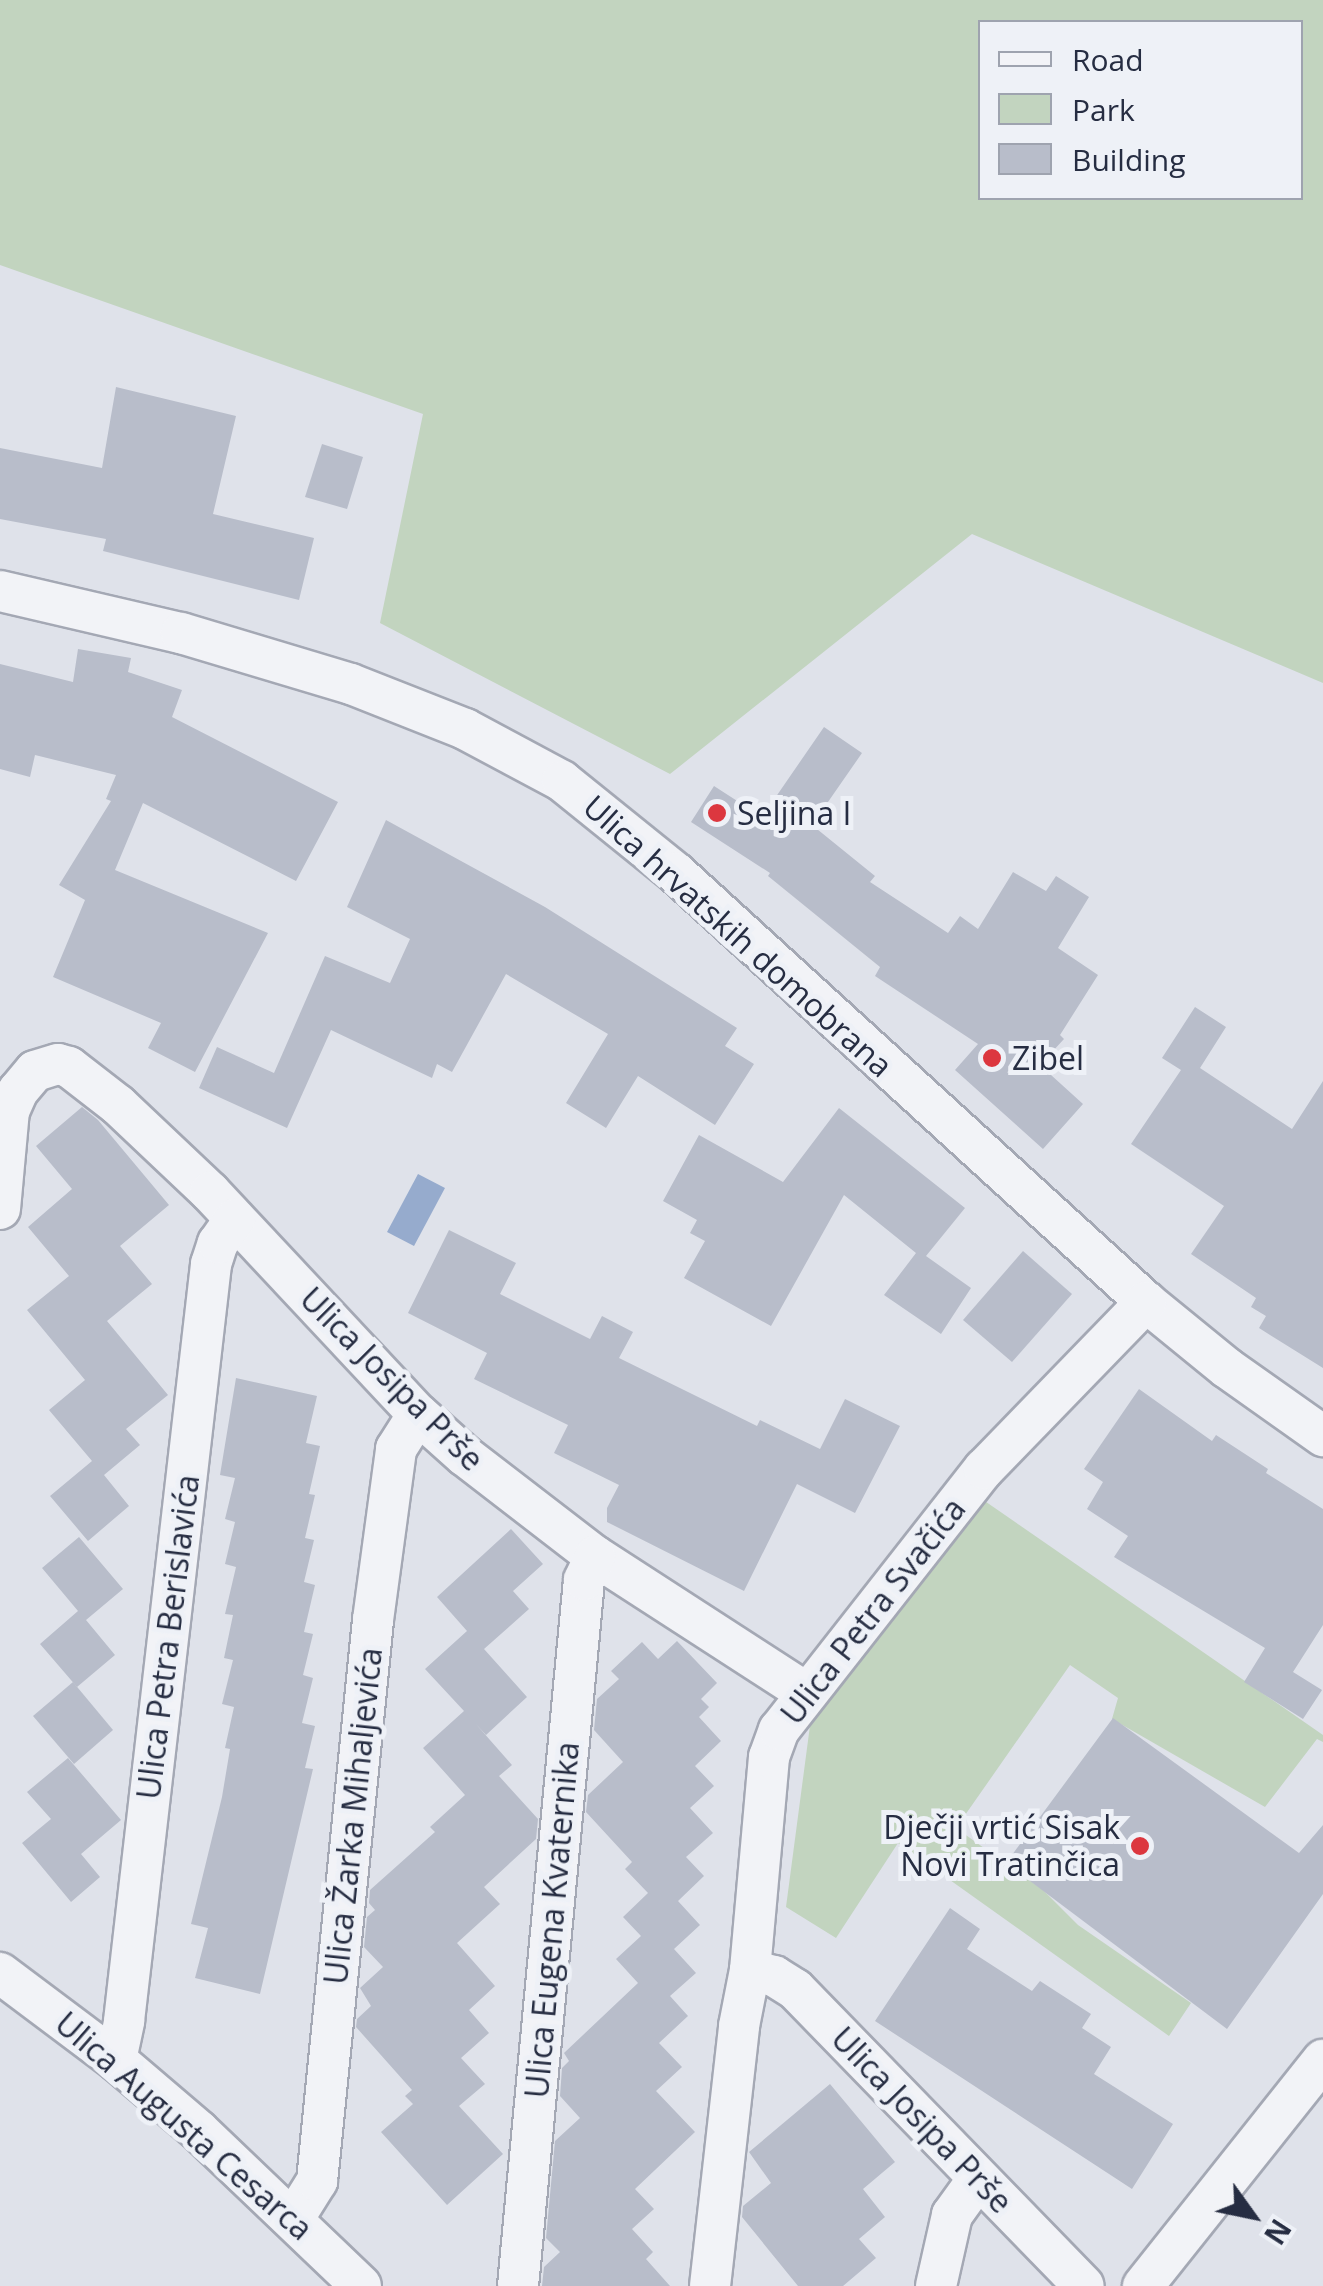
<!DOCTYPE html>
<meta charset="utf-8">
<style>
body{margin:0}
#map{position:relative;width:1323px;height:2286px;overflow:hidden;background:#dfe2ea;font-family:"Open Sans",sans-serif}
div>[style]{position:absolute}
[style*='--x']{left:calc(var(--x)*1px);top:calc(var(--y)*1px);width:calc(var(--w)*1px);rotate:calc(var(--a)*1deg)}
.green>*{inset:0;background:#c2d4bf}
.water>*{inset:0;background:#96abcd}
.building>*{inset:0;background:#b8bdca}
.roads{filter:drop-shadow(2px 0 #a4a8b4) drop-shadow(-2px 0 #a4a8b4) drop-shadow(0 2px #a4a8b4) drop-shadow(0 -2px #a4a8b4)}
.minor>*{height:40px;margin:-20px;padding:0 20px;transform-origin:20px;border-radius:20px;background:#f2f3f7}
.dots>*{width:28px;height:28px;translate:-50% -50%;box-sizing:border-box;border:5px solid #eef1f7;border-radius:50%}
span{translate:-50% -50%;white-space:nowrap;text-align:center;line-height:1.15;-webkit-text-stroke:10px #eef1f7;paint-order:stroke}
.poi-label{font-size:32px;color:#262d42}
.left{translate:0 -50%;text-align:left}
.right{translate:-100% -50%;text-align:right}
.street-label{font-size:32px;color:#262d42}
.legend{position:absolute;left:978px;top:20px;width:325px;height:180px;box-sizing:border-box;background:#eef1f7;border:2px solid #9ea3af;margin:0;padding:12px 18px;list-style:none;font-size:30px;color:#262d42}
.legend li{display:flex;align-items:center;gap:20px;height:50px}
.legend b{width:50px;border:2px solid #9ea3af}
.north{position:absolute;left:1203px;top:2166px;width:100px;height:100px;-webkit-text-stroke:8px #eef1f7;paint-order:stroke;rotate:123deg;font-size:28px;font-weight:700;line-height:40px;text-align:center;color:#262d42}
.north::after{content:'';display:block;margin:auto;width:35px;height:45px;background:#262d42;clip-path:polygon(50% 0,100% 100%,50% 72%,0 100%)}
</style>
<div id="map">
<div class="green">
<div style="clip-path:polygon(evenodd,0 0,1323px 0,1323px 683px,972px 534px,670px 774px,380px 623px,423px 414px,0 265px,0 0,981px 22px,1300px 22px,1300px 198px,981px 198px,981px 22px)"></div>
<div style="clip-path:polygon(976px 1495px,1323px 1735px,1323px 1742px,1317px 1739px,1265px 1807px,1112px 1719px,1118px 1698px,1070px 1665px,956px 1828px,1043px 1890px,1078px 1925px,1191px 2003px,1169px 2036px,898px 1843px,836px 1938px,786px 1907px,811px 1718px)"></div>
</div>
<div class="water">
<div style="clip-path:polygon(418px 1174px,445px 1188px,414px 1246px,387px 1232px)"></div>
</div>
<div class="building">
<div style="clip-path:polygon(116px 387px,236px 416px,213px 514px,314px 538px,299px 600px,103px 551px,106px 539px,0 519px,0 448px,102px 468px)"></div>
<div style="clip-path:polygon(322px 444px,363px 457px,347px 509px,305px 497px)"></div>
<div style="clip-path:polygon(78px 649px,131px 658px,128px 672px,182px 690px,172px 717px,338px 802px,296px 881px,143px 803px,115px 870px,268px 933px,195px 1072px,148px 1048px,161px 1023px,53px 977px,85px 900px,59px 885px,111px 801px,106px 799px,116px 775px,35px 755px,30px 777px,0 769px,0 664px,73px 682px)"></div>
<div style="clip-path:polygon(824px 727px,862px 753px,812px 825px,875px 876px,870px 882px,948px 933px,960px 916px,978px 929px,1013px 872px,1046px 891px,1056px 876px,1089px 897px,1058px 948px,1098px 975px,1060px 1035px,1064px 1039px,1040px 1065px,1083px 1104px,1043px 1149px,955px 1070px,978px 1044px,875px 976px,880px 967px,768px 876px,770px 873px,691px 822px,714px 786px,762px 817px)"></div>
<div style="clip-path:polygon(386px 820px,545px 907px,737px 1028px,725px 1046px,754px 1064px,715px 1125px,638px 1076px,606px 1128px,566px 1103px,608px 1034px,506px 974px,452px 1072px,437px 1064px,432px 1078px,331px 1030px,287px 1128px,199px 1088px,217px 1047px,274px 1073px,325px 956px,390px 983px,410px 939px,347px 907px)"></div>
<div style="clip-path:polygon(1195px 1007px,1226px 1027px,1200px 1068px,1292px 1129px,1323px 1081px,1323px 1368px,1259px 1328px,1266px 1316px,1251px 1307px,1256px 1298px,1191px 1254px,1224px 1206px,1131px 1144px,1181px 1070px,1162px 1058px)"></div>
<div style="clip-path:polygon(82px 1107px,98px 1120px,169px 1205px,120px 1246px,152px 1284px,107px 1321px,168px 1395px,126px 1429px,140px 1445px,104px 1475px,129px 1506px,88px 1541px,50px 1496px,92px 1461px,49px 1410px,85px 1380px,27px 1310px,69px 1276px,28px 1227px,72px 1189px,36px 1146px)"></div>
<div style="clip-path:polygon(839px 1108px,965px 1208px,926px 1256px,971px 1288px,941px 1334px,884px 1295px,916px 1253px,844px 1195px,771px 1326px,684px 1278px,705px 1241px,690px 1233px,697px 1220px,663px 1201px,699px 1135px,783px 1182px)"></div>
<div style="clip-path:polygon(449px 1230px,516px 1263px,500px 1294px,590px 1339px,602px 1316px,633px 1332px,619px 1358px,757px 1426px,760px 1420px,820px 1449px,845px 1399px,900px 1426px,855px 1513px,797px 1484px,744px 1591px,607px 1522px,607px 1508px,619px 1485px,554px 1453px,568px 1425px,474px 1379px,487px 1353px,408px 1313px)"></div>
<div style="clip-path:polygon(1023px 1251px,1072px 1294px,1012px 1362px,963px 1320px)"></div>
<div style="clip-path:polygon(236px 1378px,317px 1396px,306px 1443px,320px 1446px,309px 1494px,315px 1495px,305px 1538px,314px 1540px,304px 1582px,315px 1585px,304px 1632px,313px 1634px,303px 1675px,313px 1678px,302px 1723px,315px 1726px,305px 1768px,313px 1769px,260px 1994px,195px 1978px,208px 1928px,191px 1924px,222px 1797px,230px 1749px,225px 1748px,234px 1707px,222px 1704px,233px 1660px,224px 1658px,233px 1615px,225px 1614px,236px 1567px,225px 1564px,235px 1522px,225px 1519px,235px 1478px,220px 1475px)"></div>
<div style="clip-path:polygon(1139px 1389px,1212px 1441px,1216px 1435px,1268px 1469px,1266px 1473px,1323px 1509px,1323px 1625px,1293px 1672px,1322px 1690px,1303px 1719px,1244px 1682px,1265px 1648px,1114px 1557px,1128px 1536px,1087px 1509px,1103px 1482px,1084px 1469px)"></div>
<div style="clip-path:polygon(511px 1529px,543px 1564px,513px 1591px,529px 1609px,484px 1649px,527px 1697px,486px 1735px,475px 1723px,512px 1765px,499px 1776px,538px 1819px,536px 1839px,484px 1887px,500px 1904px,457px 1943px,495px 1986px,469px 2010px,489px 2033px,461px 2058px,485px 2084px,459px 2106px,503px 2154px,447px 2205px,381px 2132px,413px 2104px,405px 2096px,412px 2090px,356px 2027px,357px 2019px,371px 2006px,360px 1988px,383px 1967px,364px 1947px,367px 1917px,375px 1910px,369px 1903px,370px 1890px,435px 1832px,430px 1827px,465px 1795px,423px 1748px,464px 1711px,425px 1669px,467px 1631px,437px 1597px)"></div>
<div style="clip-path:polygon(79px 1537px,123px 1589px,86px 1620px,115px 1655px,77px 1687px,40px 1644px,78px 1611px,42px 1568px)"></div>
<div style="clip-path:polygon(677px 1641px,717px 1683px,701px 1699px,709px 1707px,699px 1717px,721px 1741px,695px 1766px,714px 1786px,690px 1808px,713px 1833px,686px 1857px,704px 1876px,678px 1901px,700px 1925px,674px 1949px,696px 1973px,670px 1996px,688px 2016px,659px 2043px,682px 2067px,656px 2091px,695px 2132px,635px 2189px,654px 2209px,632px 2229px,653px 2252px,646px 2259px,670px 2286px,542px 2286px,544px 2267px,560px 2252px,546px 2238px,555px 2141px,580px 2118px,560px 2096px,562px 2068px,569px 2061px,564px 2053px,638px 1983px,616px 1959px,641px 1936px,623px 1917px,648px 1893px,625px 1869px,632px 1862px,586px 1812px,588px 1795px,623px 1762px,594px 1730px,597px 1699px,619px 1679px,611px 1671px,642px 1642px,658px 1659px)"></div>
<div style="clip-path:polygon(73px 1682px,113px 1730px,74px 1764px,33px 1716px)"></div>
<div style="clip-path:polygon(1113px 1718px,1299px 1853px,1323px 1825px,1323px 1894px,1227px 2029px,1006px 1863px)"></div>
<div style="clip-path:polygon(68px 1758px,121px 1820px,81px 1854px,100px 1877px,71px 1902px,22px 1843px,51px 1819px,27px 1792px)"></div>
<div style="clip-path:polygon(950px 1908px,980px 1929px,967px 1949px,1032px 1991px,1040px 1981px,1091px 2014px,1082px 2028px,1111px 2047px,1094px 2074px,1173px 2124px,1132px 2189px,875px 2021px)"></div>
<div style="clip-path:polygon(830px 2084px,895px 2162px,863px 2189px,885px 2217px,859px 2239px,876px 2258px,843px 2286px,798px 2286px,742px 2217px,743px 2206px,771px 2183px,749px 2152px)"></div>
</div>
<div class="roads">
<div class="minor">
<div style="--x:0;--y:591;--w:186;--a:13.1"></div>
<div style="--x:181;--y:633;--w:177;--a:16.7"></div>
<div style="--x:351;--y:684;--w:123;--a:21.5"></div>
<div style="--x:465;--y:729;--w:110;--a:28.2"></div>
<div style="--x:562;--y:781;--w:146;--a:38.9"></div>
<div style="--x:676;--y:873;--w:636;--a:42.39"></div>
<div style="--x:1146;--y:1302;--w:104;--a:39.2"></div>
<div style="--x:1227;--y:1368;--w:118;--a:35.3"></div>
<div style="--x:0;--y:1209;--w:98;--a:-84.8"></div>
<div style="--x:9;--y:1111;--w:22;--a:-66"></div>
<div style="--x:18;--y:1091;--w:26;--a:-50"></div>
<div style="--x:35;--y:1071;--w:24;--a:-17"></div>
<div style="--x:58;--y:1064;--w:11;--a:15"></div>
<div style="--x:69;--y:1067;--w:62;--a:37.8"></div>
<div style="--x:118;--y:1105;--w:127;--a:43.4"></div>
<div style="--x:210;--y:1192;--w:304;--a:46.9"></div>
<div style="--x:418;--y:1414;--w:63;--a:41.8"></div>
<div style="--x:465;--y:1456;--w:164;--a:37.6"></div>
<div style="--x:595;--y:1556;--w:252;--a:32.9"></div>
<div style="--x:750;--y:1970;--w:25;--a:14"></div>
<div style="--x:774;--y:1976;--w:25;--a:32"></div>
<div style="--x:795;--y:1989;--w:414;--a:45.8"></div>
<div style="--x:0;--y:1973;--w:145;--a:36.9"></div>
<div style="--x:116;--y:2060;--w:109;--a:40.5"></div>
<div style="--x:199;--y:2131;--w:224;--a:43.7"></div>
<div style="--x:116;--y:2060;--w:40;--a:-78"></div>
<div style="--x:124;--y:2021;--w:762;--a:-83.44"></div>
<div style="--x:211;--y:1264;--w:22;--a:-72"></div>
<div style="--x:218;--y:1243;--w:29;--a:-55"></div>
<div style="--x:294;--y:2218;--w:44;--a:-58.1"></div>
<div style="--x:317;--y:2181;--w:564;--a:-84.3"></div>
<div style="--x:373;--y:1620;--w:173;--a:-82.3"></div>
<div style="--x:396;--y:1449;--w:41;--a:-57.8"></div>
<div style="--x:518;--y:2286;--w:709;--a:-84.66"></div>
<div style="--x:584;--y:1580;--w:26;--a:-65"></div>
<div style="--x:710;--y:2286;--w:262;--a:-83.6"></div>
<div style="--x:739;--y:2026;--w:57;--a:-78.9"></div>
<div style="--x:750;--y:1970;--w:214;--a:-84.9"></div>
<div style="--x:769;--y:1757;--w:29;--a:-70"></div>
<div style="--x:779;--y:1730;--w:332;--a:-51.9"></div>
<div style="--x:984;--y:1469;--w:233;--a:-45.9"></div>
<div style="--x:936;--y:2286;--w:73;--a:-77.3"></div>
<div style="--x:952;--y:2215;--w:44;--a:-54.2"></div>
<div style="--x:1143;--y:2286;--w:289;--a:-51.5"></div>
</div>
</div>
<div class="dots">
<div style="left:717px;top:813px;background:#dc373f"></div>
<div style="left:992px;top:1058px;background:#dc373f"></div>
<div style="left:1140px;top:1846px;background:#dc373f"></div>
</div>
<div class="poi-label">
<span class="left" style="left:737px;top:813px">Seljina I</span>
<span class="left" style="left:1012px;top:1058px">Zibel</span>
<span class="right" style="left:1120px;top:1846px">Dječji vrtić Sisak<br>Novi Tratinčica</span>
</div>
<div class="street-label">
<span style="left:738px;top:936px;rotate:42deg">Ulica hrvatskih domobrana</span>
<span style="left:392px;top:1379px;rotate:45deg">Ulica Josipa Prše</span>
<span style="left:873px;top:1611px;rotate:-52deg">Ulica Petra Svačića</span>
<span style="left:168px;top:1637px;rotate:-83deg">Ulica Petra Berislavića</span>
<span style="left:353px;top:1816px;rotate:-84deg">Ulica Žarka Mihaljevića</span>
<span style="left:552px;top:1920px;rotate:-85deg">Ulica Eugena Kvaternika</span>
<span style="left:922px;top:2120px;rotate:46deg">Ulica Josipa Prše</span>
<span style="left:184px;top:2126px;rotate:41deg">Ulica Augusta Cesarca</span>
</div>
<ul class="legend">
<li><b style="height:12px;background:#f2f3f7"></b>Road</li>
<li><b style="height:28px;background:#c2d4bf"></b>Park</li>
<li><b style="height:28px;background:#b8bdca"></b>Building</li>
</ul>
<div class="north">N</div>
</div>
